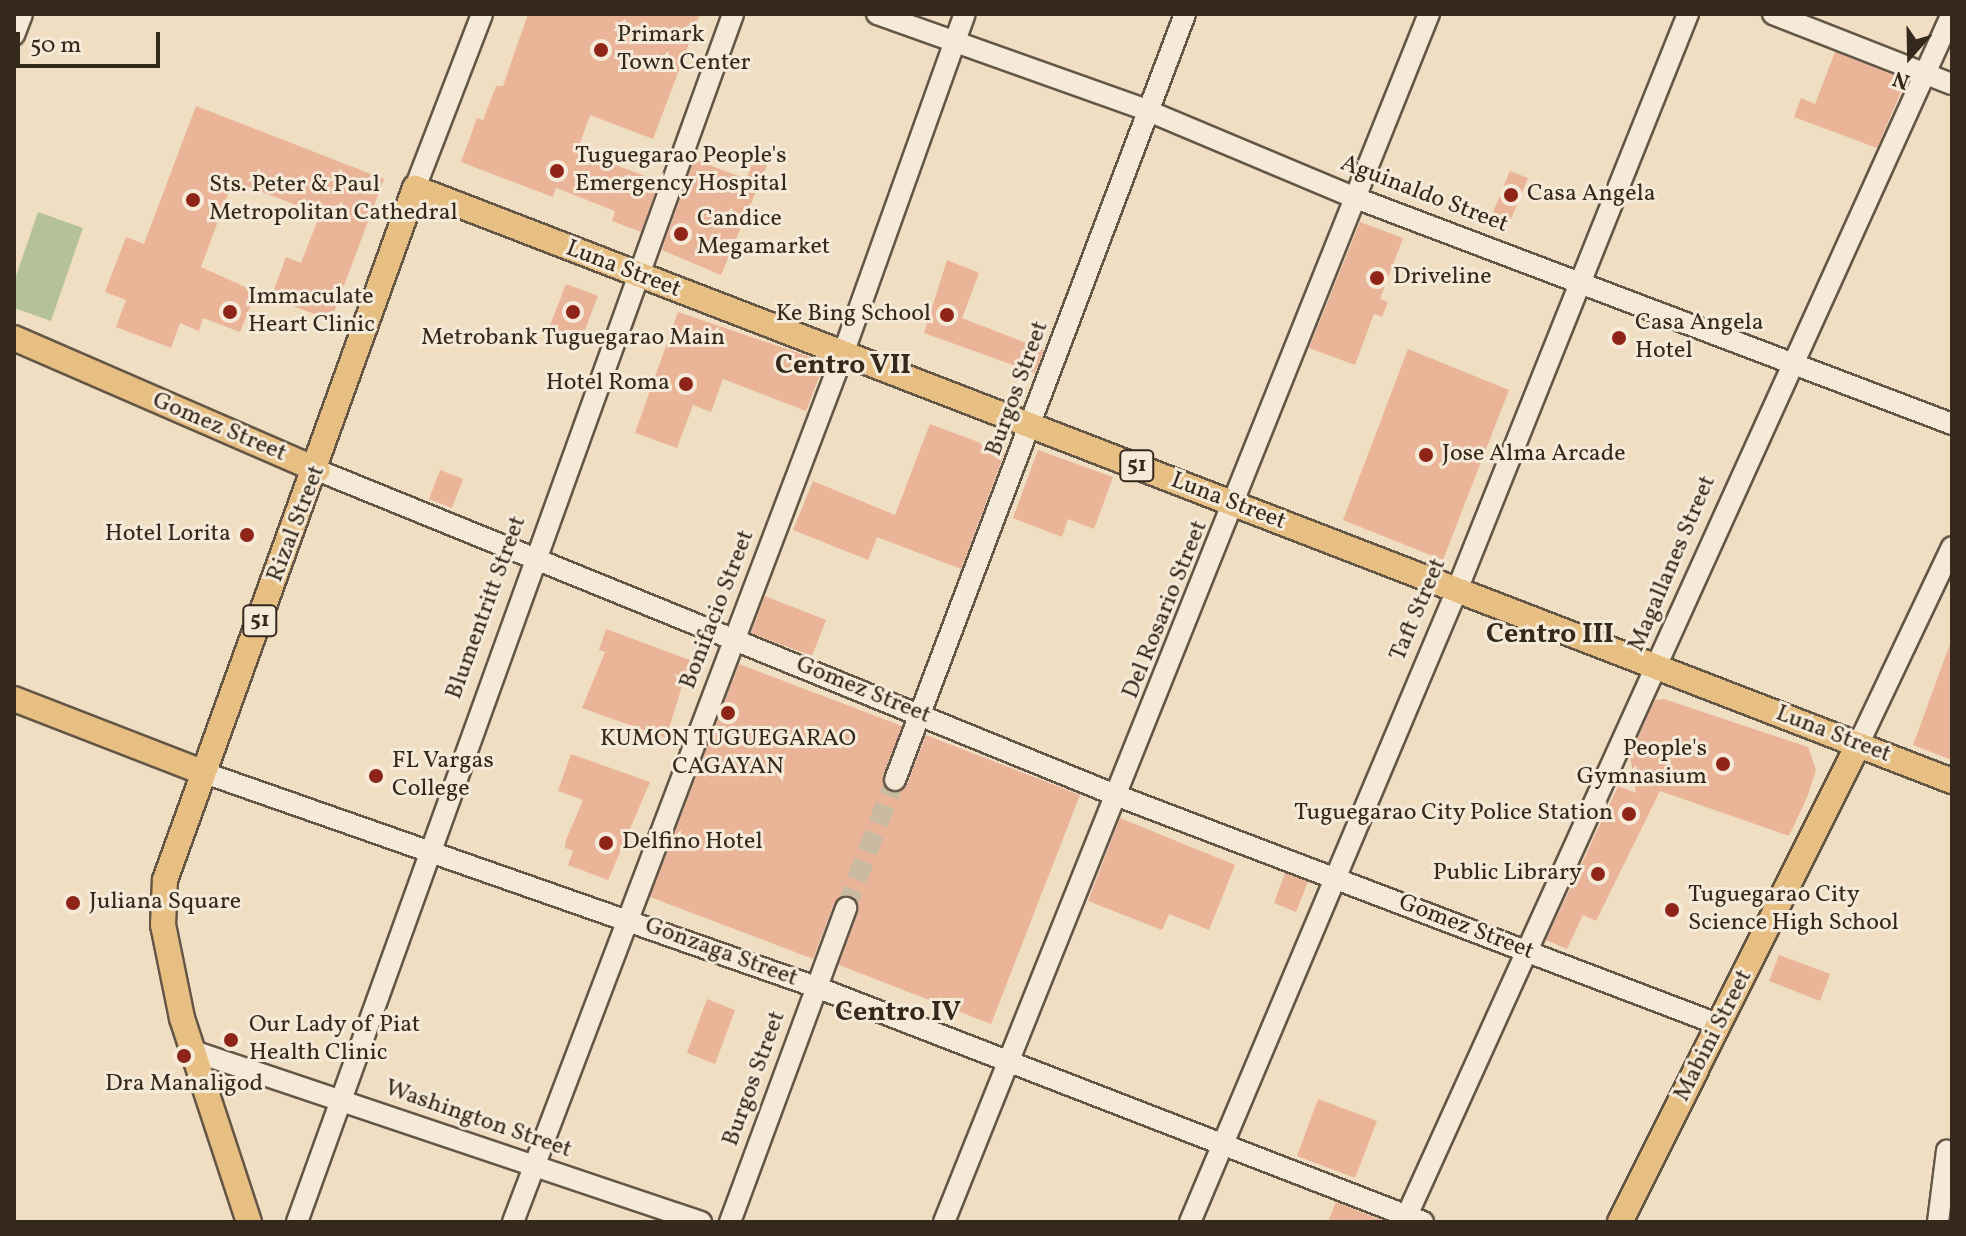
<!DOCTYPE html>
<style>
body{margin:0}
#map{position:relative;width:1966px;height:1236px;overflow:hidden;background:#f0dec3;font-family:Vollkorn,serif}
div>[style]{position:absolute}
[style*='--x']{left:calc(var(--x)*1px);top:calc(var(--y)*1px);width:calc(var(--w)*1px);rotate:calc(var(--a)*1deg)}
.green>*{inset:0;background:#b5c297}
.building>*{inset:0;background:#eab498}
.minor-tunnel>*{height:20px;margin-top:-10px;transform-origin:0;background:repeating-linear-gradient(90deg,#cabaa2 0 20px,transparent 0 30px)}
.roads{filter:drop-shadow(2px 0 #635646) drop-shadow(-2px 0 #635646) drop-shadow(0 2px #635646) drop-shadow(0 -2px #635646)}
.minor>*{height:20px;margin:-10px;padding:0 10px;transform-origin:10px;border-radius:10px;background:#f5ead8}
.major>*{height:24px;margin:-12px;padding:0 12px;transform-origin:12px;border-radius:12px;background:#e8bf82}
.dots>*{width:22px;height:22px;translate:-50% -50%;box-sizing:border-box;border:4px solid #f5ead8;border-radius:50%}
span{translate:-50% -50%;white-space:nowrap;text-align:center;line-height:1.15;-webkit-text-stroke:6px #f5ead8;paint-order:stroke}
.shield-label span{padding:2px 6px;background:#f5ead8;border:2px solid;border-radius:6px;-webkit-text-stroke-width:0}
.shield-label{font-size:22px;color:#34291c;font-weight:700}
.poi-label{font-size:24px;color:#34291c}
.left{translate:0 -50%;text-align:left}
.right{translate:-100% -50%;text-align:right}
.street-label{font-size:24px;color:#34291c}
.quarter-label{font-size:28px;color:#34291c;font-weight:700}
.frame{position:absolute;inset:0;border:16px solid #34291c;pointer-events:none}
.north{position:absolute;left:1870px;top:16px;width:80px;height:80px;-webkit-text-stroke:6px #f5ead8;paint-order:stroke;rotate:200deg;font-size:22px;font-weight:700;line-height:32px;text-align:center;color:#34291c}
.north::after{content:'';display:block;margin:auto;width:28px;height:36px;background:#34291c;clip-path:polygon(50% 0,100% 100%,50% 72%,0 100%)}
.scale{position:absolute;left:16px;top:32px;width:144px;height:36px;box-sizing:border-box;border:4px solid #34291c;border-top:0;padding-left:10px;font-size:24px;line-height:28px;white-space:nowrap;color:#34291c;-webkit-text-stroke:6px #f5ead8;paint-order:stroke}
</style>
<div id="map">
<div class="green">
<div style="clip-path:polygon(38px 212px,83px 228px,51px 321px,14px 308px,14px 282px)"></div>
</div>
<div class="building">
<div style="clip-path:polygon(528px 14px,700px 14px,653px 139px,590px 115px,577px 151px,659px 181px,641px 232px,612px 221px,615px 211px,556px 188px,553px 197px,461px 162px,477px 118px,483px 120px,496px 86px,503px 86px)"></div>
<div style="clip-path:polygon(1835px 52px,1906px 80px,1877px 148px,1794px 117px,1801px 98px,1815px 104px)"></div>
<div style="clip-path:polygon(196px 106px,384px 179px,331px 320px,271px 298px,286px 257px,301px 263px,320px 214px,233px 181px,201px 267px,256px 292px,240px 332px,203px 318px,199px 331px,180px 323px,171px 348px,116px 327px,126px 300px,105px 292px,126px 237px,144px 244px)"></div>
<div style="clip-path:polygon(754px 158px,768px 163px,721px 275px,662px 250px,694px 159px,746px 179px)"></div>
<div style="clip-path:polygon(1510px 171px,1528px 178px,1511px 219px,1493px 212px)"></div>
<div style="clip-path:polygon(1360px 222px,1403px 238px,1380px 299px,1388px 302px,1382px 317px,1374px 314px,1355px 365px,1309px 348px)"></div>
<div style="clip-path:polygon(947px 260px,979px 273px,962px 318px,1044px 350px,1035px 373px,924px 333px)"></div>
<div style="clip-path:polygon(566px 284px,598px 296px,581px 340px,549px 328px)"></div>
<div style="clip-path:polygon(678px 312px,825px 362px,806px 411px,723px 379px,711px 412px,693px 405px,677px 448px,635px 433px)"></div>
<div style="clip-path:polygon(1408px 349px,1509px 390px,1443px 560px,1343px 520px)"></div>
<div style="clip-path:polygon(930px 424px,1005px 452px,961px 569px,877px 537px,868px 560px,793px 530px,813px 481px,895px 515px)"></div>
<div style="clip-path:polygon(1038px 450px,1113px 477px,1094px 529px,1068px 519px,1062px 537px,1013px 518px)"></div>
<div style="clip-path:polygon(440px 470px,463px 479px,452px 508px,429px 499px)"></div>
<div style="clip-path:polygon(765px 596px,826px 620px,812px 656px,751px 633px)"></div>
<div style="clip-path:polygon(606px 629px,690px 660px,666px 738px,582px 708px,605px 652px,599px 650px)"></div>
<div style="clip-path:polygon(1950px 644px,1952px 645px,1952px 760px,1913px 745px)"></div>
<div style="clip-path:polygon(739px 664px,902px 726px,883px 776px,890px 792px,907px 785px,926px 735px,1080px 795px,991px 1024px,839px 965px,858px 912px,851px 896px,834px 903px,813px 959px,650px 897px)"></div>
<div style="clip-path:polygon(1664px 699px,1808px 747px,1816px 770px,1808px 795px,1789px 836px,1660px 791px,1596px 921px,1583px 915px,1567px 949px,1546px 940px,1618px 786px,1636px 793px,1630px 755px,1655px 700px)"></div>
<div style="clip-path:polygon(571px 754px,650px 782px,608px 880px,568px 865px,573px 851px,565px 848px,566px 840px,583px 800px,558px 791px)"></div>
<div style="clip-path:polygon(1120px 818px,1235px 865px,1209px 930px,1169px 914px,1162px 930px,1088px 901px)"></div>
<div style="clip-path:polygon(1285px 873px,1308px 882px,1296px 912px,1274px 903px)"></div>
<div style="clip-path:polygon(1779px 955px,1830px 974px,1820px 1001px,1769px 981px)"></div>
<div style="clip-path:polygon(707px 999px,735px 1010px,715px 1064px,687px 1053px)"></div>
<div style="clip-path:polygon(1318px 1099px,1377px 1121px,1355px 1178px,1297px 1156px)"></div>
<div style="clip-path:polygon(1336px 1202px,1386px 1222px,1328px 1222px)"></div>
</div>
<div class="minor-tunnel">
<div style="--x:846;--y:908;--w:137;--a:-69.1"></div>
</div>
<div class="roads">
<div class="minor">
<div style="--x:877;--y:14;--w:286;--a:19.6"></div>
<div style="--x:1146;--y:110;--w:225;--a:22.8"></div>
<div style="--x:1353;--y:197;--w:641;--a:20.75"></div>
<div style="--x:1773;--y:14;--w:192;--a:21.4"></div>
<div style="--x:14;--y:35;--w:22;--a:-69"></div>
<div style="--x:415;--y:188;--w:186;--a:-68.9"></div>
<div style="--x:317;--y:470;--w:865;--a:22.15"></div>
<div style="--x:1118;--y:796;--w:644;--a:20.83"></div>
<div style="--x:1858;--y:745;--w:219;--a:-64.6"></div>
<div style="--x:202;--y:772;--w:651;--a:19.3"></div>
<div style="--x:816;--y:987;--w:651;--a:21.16"></div>
<div style="--x:895;--y:780;--w:819;--a:-69.26"></div>
<div style="--x:193;--y:1051;--w:536;--a:18.6"></div>
<div style="--x:297;--y:1222;--w:1284;--a:-70.15"></div>
<div style="--x:513;--y:1222;--w:929;--a:-69.18"></div>
<div style="--x:843;--y:354;--w:361;--a:-70.3"></div>
<div style="--x:730;--y:1222;--w:335;--a:-69.7"></div>
<div style="--x:944;--y:1222;--w:1302;--a:-68.13"></div>
<div style="--x:1190;--y:1222;--w:686;--a:-67.1"></div>
<div style="--x:1457;--y:590;--w:621;--a:-68.15"></div>
<div style="--x:1404;--y:1222;--w:1326;--a:-65.6"></div>
<div style="--x:1938;--y:1222;--w:72;--a:-82.8"></div>
</div>
<div class="major">
<div style="--x:14;--y:338;--w:331;--a:23.5"></div>
<div style="--x:14;--y:699;--w:202;--a:21.2"></div>
<div style="--x:249;--y:1222;--w:215;--a:-108.2"></div>
<div style="--x:182;--y:1018;--w:95;--a:-101.5"></div>
<div style="--x:163;--y:925;--w:45;--a:-87.5"></div>
<div style="--x:165;--y:880;--w:736;--a:-70.14"></div>
<div style="--x:415;--y:188;--w:1647;--a:21.1"></div>
<div style="--x:1620;--y:1222;--w:533;--a:-63.48"></div>
</div>
</div>
<div class="dots">
<div style="left:601px;top:50px;background:#8f2418"></div>
<div style="left:557px;top:171px;background:#8f2418"></div>
<div style="left:1511px;top:195px;background:#8f2418"></div>
<div style="left:193px;top:200px;background:#8f2418"></div>
<div style="left:681px;top:234px;background:#8f2418"></div>
<div style="left:1377px;top:278px;background:#8f2418"></div>
<div style="left:230px;top:312px;background:#8f2418"></div>
<div style="left:573px;top:312px;background:#8f2418"></div>
<div style="left:947px;top:315px;background:#8f2418"></div>
<div style="left:1619px;top:338px;background:#8f2418"></div>
<div style="left:686px;top:384px;background:#8f2418"></div>
<div style="left:1426px;top:455px;background:#8f2418"></div>
<div style="left:247px;top:535px;background:#8f2418"></div>
<div style="left:728px;top:713px;background:#8f2418"></div>
<div style="left:1723px;top:764px;background:#8f2418"></div>
<div style="left:376px;top:776px;background:#8f2418"></div>
<div style="left:1629px;top:814px;background:#8f2418"></div>
<div style="left:606px;top:843px;background:#8f2418"></div>
<div style="left:1598px;top:874px;background:#8f2418"></div>
<div style="left:73px;top:903px;background:#8f2418"></div>
<div style="left:1672px;top:910px;background:#8f2418"></div>
<div style="left:231px;top:1040px;background:#8f2418"></div>
<div style="left:184px;top:1056px;background:#8f2418"></div>
</div>
<div class="shield-label">
<span style="left:1137px;top:466px">51</span>
<span style="left:260px;top:621px">51</span>
</div>
<div class="poi-label">
<span class="left" style="left:617px;top:50px">Primark<br>Town Center</span>
<span class="left" style="left:575px;top:171px">Tuguegarao People's<br>Emergency Hospital</span>
<span class="left" style="left:209px;top:200px">Sts. Peter &amp; Paul<br>Metropolitan Cathedral</span>
<span class="left" style="left:1527px;top:195px">Casa Angela</span>
<span class="left" style="left:697px;top:234px">Candice<br>Megamarket</span>
<span class="left" style="left:1393px;top:278px">Driveline</span>
<span class="left" style="left:248px;top:312px">Immaculate<br>Heart Clinic</span>
<span class="right" style="left:931px;top:315px">Ke Bing School</span>
<span class="left" style="left:1635px;top:338px">Casa Angela<br>Hotel</span>
<span style="left:573px;top:339px">Metrobank Tuguegarao Main</span>
<span class="right" style="left:670px;top:384px">Hotel Roma</span>
<span class="left" style="left:1442px;top:455px">Jose Alma Arcade</span>
<span class="right" style="left:231px;top:535px">Hotel Lorita</span>
<span style="left:728px;top:754px">KUMON TUGUEGARAO<br>CAGAYAN</span>
<span class="right" style="left:1707px;top:764px">People's<br>Gymnasium</span>
<span class="left" style="left:392px;top:776px">FL Vargas<br>College</span>
<span class="right" style="left:1613px;top:814px">Tuguegarao City Police Station</span>
<span class="left" style="left:622px;top:843px">Delfino Hotel</span>
<span class="right" style="left:1582px;top:874px">Public Library</span>
<span class="left" style="left:1688px;top:910px">Tuguegarao City<br>Science High School</span>
<span class="left" style="left:89px;top:903px">Juliana Square</span>
<span class="left" style="left:249px;top:1040px">Our Lady of Piat<br>Health Clinic</span>
<span style="left:184px;top:1085px">Dra Manaligod</span>
</div>
<div class="street-label">
<span style="left:1424px;top:195px;rotate:21deg">Aguinaldo Street</span>
<span style="left:623px;top:270px;rotate:21deg">Luna Street</span>
<span style="left:1018px;top:389px;rotate:-70deg">Burgos Street</span>
<span style="left:219px;top:428px;rotate:23deg">Gomez Street</span>
<span style="left:1228px;top:502px;rotate:21deg">Luna Street</span>
<span style="left:297px;top:524px;rotate:-69deg">Rizal Street</span>
<span style="left:1673px;top:564px;rotate:-67deg">Magallanes Street</span>
<span style="left:487px;top:608px;rotate:-70deg">Blumentritt Street</span>
<span style="left:718px;top:610px;rotate:-69deg">Bonifacio Street</span>
<span style="left:1166px;top:610px;rotate:-68deg">Del Rosario Street</span>
<span style="left:1419px;top:610px;rotate:-67deg">Taft Street</span>
<span style="left:863px;top:691px;rotate:22deg">Gomez Street</span>
<span style="left:1833px;top:735px;rotate:21deg">Luna Street</span>
<span style="left:1466px;top:928px;rotate:21deg">Gomez Street</span>
<span style="left:721px;top:953px;rotate:20deg">Gonzaga Street</span>
<span style="left:1714px;top:1036px;rotate:-63deg">Mabini Street</span>
<span style="left:755px;top:1079px;rotate:-70deg">Burgos Street</span>
<span style="left:478px;top:1120px;rotate:19deg">Washington Street</span>
</div>
<div class="quarter-label">
<span style="left:843px;top:366px">Centro VII</span>
<span style="left:1550px;top:635px">Centro III</span>
<span style="left:898px;top:1013px">Centro IV</span>
</div>
<div class="frame"></div>
<div class="north">N</div>
<div class="scale">50 m</div>
</div>
